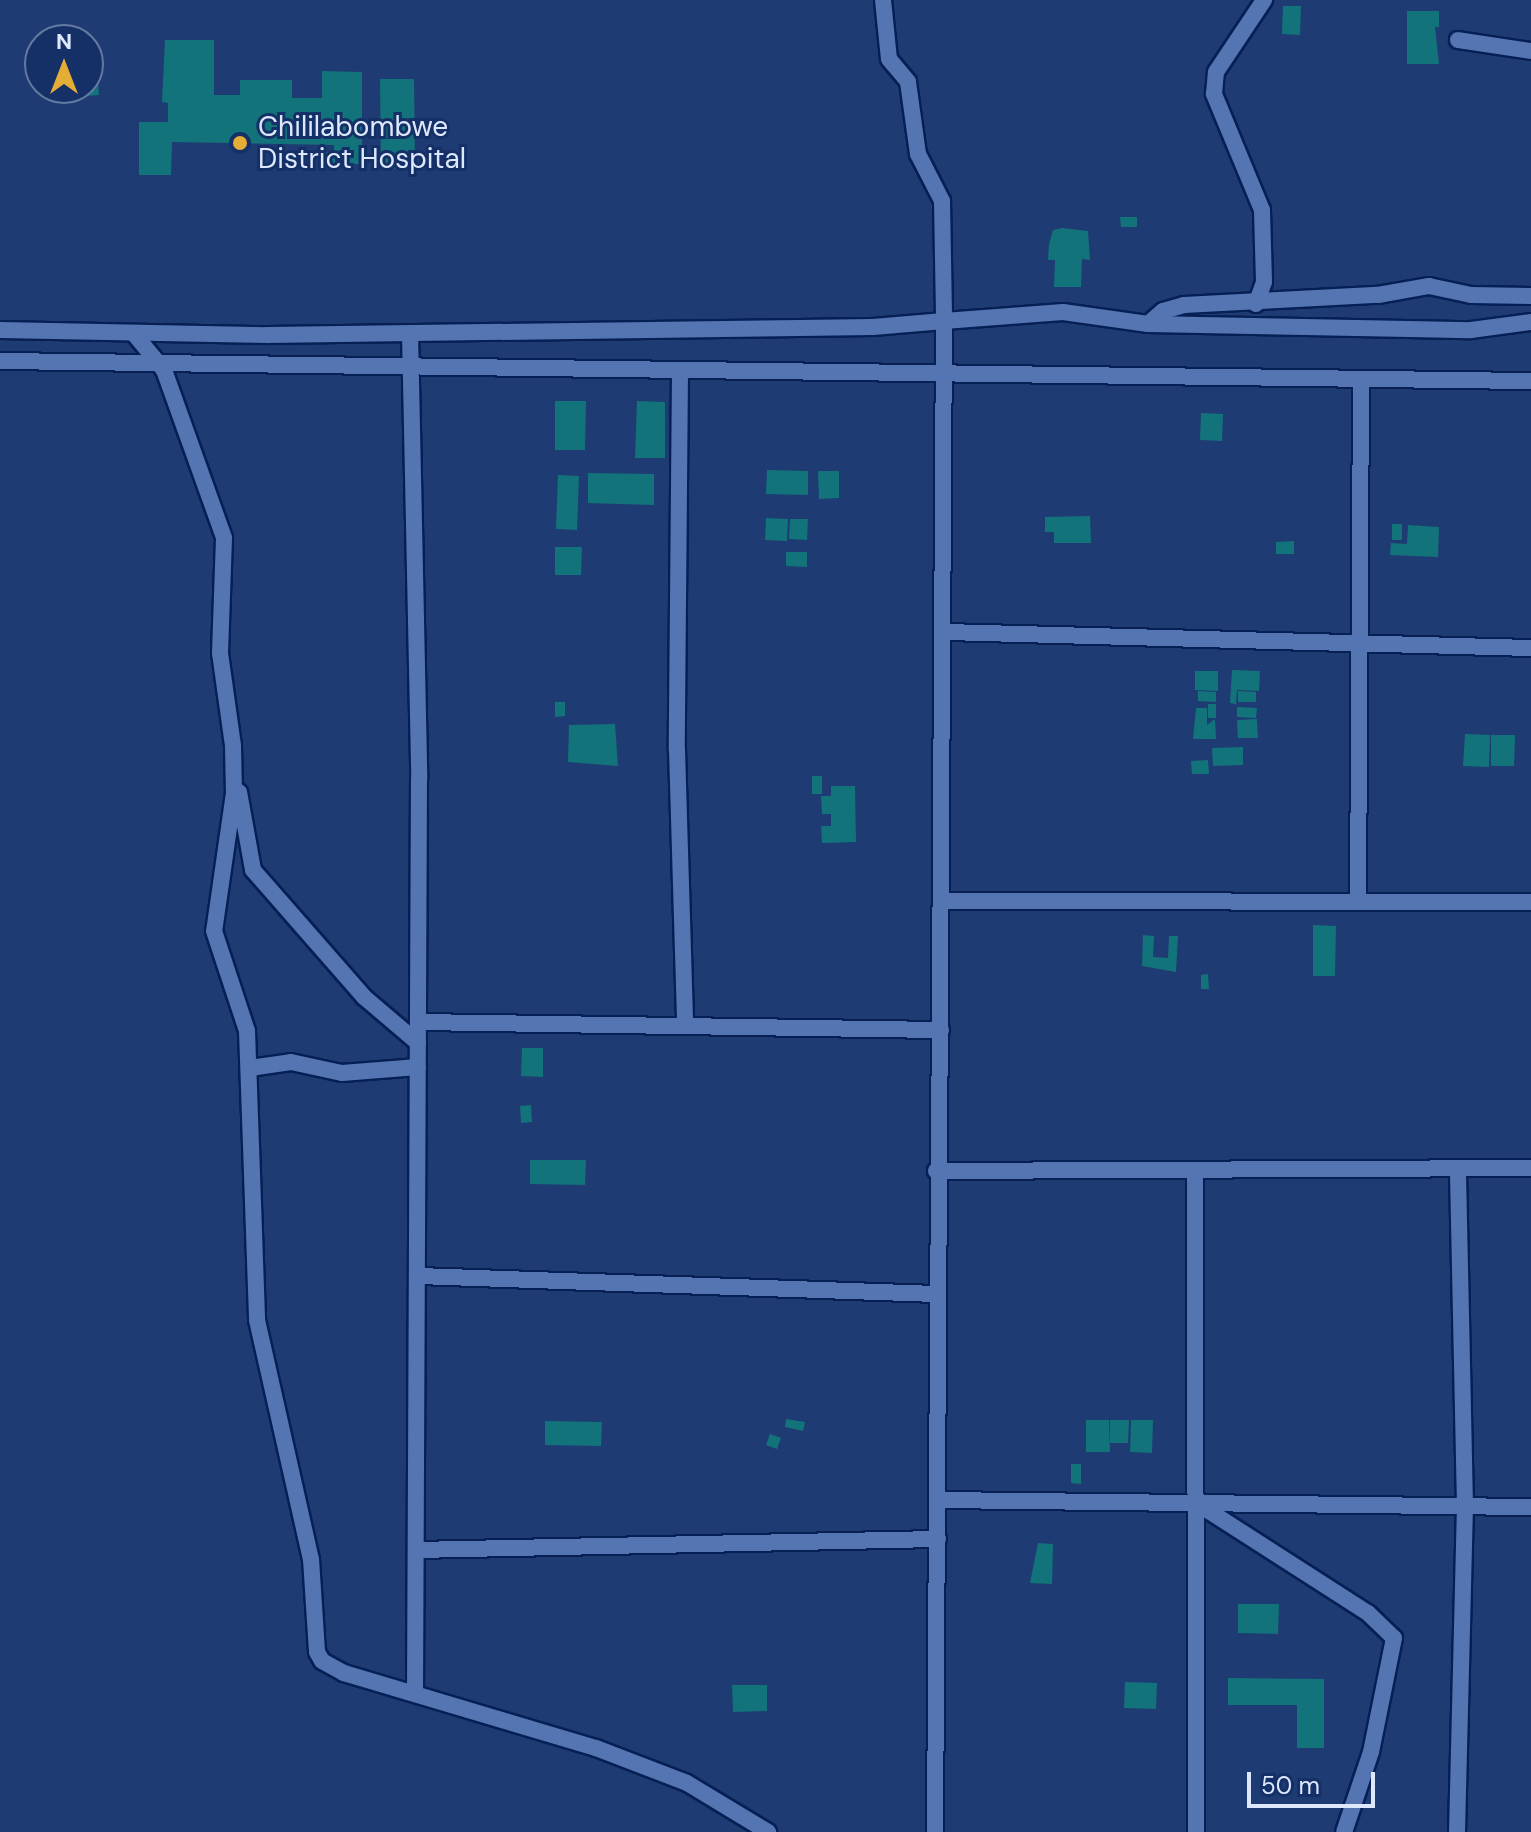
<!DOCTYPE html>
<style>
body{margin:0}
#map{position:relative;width:1531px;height:1832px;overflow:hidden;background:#1e3b73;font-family:"DM Sans",sans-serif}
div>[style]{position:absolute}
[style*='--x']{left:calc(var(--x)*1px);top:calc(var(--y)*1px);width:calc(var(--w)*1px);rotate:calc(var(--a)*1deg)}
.building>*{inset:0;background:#13737a}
.roads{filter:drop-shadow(2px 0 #061f55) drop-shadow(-2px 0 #061f55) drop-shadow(0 2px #061f55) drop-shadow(0 -2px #061f55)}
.minor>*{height:16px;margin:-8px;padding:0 8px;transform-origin:8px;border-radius:8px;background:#5475b2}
.dots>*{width:22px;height:22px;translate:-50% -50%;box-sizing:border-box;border:4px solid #143067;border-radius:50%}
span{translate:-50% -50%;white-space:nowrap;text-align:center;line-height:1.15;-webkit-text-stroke:6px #143067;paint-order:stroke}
.poi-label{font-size:28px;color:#dde8fd}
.left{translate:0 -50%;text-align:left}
.north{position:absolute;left:24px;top:24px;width:80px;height:80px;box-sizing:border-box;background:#143067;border:2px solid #647aa3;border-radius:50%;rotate:0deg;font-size:22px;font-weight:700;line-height:32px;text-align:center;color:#dde8fd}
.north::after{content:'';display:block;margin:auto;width:28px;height:36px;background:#e4ad35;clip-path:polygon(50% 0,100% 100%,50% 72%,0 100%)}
.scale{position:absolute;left:1247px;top:1772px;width:128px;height:36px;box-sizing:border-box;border:4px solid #dde8fd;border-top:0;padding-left:10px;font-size:24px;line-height:28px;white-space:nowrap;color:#dde8fd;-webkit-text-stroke:6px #143067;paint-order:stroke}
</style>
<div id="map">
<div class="building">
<div style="clip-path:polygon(1283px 6px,1301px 6px,1300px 35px,1282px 34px)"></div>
<div style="clip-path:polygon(1407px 11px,1439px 11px,1439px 27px,1435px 27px,1439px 64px,1407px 64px)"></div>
<div style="clip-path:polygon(165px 40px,214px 40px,214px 95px,240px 95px,240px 80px,292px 80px,292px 98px,322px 98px,322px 71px,362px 72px,362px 164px,323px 164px,323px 152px,334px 152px,334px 145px,172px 142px,171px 175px,139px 175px,139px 122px,168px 122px,168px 103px,162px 102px)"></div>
<div style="clip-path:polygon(97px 70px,99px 95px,86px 96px,88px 71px)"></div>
<div style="clip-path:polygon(380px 79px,414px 79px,415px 168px,381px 169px)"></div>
<div style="clip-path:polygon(1120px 217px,1137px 217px,1137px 227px,1121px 227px)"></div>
<div style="clip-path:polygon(1062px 228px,1088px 231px,1090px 260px,1082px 259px,1081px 287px,1054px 287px,1055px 260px,1048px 260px,1049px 244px,1053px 230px)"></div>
<div style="clip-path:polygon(555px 401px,586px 401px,585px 450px,555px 450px)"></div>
<div style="clip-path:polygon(637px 401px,665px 402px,665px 458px,635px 458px)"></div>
<div style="clip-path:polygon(1201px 413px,1223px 414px,1222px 441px,1200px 440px)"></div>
<div style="clip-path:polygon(767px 470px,808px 471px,808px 495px,766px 494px)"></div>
<div style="clip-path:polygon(818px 471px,839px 471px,839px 498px,819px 499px)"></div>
<div style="clip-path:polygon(588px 473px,654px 474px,654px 505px,588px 503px)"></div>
<div style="clip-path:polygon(558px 475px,579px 476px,577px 530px,556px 529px)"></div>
<div style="clip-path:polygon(1090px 516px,1091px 543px,1054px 543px,1054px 532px,1045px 532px,1045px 517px)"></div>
<div style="clip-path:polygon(766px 518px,788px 519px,787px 541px,765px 540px)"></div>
<div style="clip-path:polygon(790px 519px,808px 519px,807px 540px,789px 539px)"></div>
<div style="clip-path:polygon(1392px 524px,1402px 524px,1402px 540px,1392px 540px)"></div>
<div style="clip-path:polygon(1408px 525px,1439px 527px,1438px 557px,1390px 555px,1391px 543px,1407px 544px)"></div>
<div style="clip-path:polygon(1294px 541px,1294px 554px,1276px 554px,1276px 542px)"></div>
<div style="clip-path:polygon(555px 547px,582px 547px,581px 575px,555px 575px)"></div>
<div style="clip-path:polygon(786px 552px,807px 552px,807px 567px,786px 566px)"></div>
<div style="clip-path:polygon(1232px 670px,1260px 671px,1259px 691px,1237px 690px,1236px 704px,1230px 703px)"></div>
<div style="clip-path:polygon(1195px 671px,1218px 671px,1218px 691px,1195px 690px)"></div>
<div style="clip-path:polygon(1198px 691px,1216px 692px,1216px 702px,1198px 701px)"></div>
<div style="clip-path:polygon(1238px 691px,1256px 692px,1256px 702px,1238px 702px)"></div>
<div style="clip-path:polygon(555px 702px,565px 702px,565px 716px,555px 717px)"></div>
<div style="clip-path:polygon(1208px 704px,1216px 704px,1216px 718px,1208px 718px)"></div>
<div style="clip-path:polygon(1237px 707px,1257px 708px,1256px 718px,1237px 717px)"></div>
<div style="clip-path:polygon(1196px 708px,1207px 708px,1207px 725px,1215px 719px,1216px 739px,1193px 739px)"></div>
<div style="clip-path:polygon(1257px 719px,1258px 738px,1238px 738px,1237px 720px)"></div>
<div style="clip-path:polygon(615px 724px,618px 766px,568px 762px,569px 725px)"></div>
<div style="clip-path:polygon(1465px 734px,1490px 735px,1489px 767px,1463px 766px)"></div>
<div style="clip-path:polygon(1491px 735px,1515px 735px,1514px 766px,1491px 766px)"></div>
<div style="clip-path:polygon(1243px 747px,1243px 765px,1213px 766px,1212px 748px)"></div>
<div style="clip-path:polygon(1208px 760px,1209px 774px,1192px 774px,1191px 761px)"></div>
<div style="clip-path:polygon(812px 776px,822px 776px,822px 794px,812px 794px)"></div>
<div style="clip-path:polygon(831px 786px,855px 786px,856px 842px,822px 843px,821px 826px,831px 826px,831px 814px,822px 814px,821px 796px,831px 796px)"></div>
<div style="clip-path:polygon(1313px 925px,1336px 926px,1335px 976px,1313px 976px)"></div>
<div style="clip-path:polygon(1143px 935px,1154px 936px,1153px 957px,1168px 958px,1169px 936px,1178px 936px,1176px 972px,1142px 966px)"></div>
<div style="clip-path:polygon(1208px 974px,1209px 989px,1201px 989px,1201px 975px)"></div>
<div style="clip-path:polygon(522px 1048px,543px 1048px,543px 1077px,521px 1076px)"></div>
<div style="clip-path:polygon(531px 1105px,532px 1122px,521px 1123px,520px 1106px)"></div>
<div style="clip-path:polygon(530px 1160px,586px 1160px,585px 1185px,530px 1184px)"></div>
<div style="clip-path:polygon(786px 1419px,805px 1422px,803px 1431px,785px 1427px)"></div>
<div style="clip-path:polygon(1086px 1420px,1109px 1420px,1110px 1452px,1086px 1452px)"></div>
<div style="clip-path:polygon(1110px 1420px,1129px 1420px,1128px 1443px,1110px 1443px)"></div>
<div style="clip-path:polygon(1131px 1420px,1153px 1420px,1152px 1453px,1130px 1452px)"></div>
<div style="clip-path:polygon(545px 1421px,602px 1422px,601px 1446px,545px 1445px)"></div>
<div style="clip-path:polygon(770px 1434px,781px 1438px,777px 1449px,766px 1445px)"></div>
<div style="clip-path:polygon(1071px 1464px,1081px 1464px,1081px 1484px,1071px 1483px)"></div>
<div style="clip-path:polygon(1038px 1543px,1053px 1544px,1052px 1584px,1030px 1583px)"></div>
<div style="clip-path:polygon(1238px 1604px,1279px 1604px,1278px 1634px,1238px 1633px)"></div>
<div style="clip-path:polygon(1228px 1678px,1324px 1679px,1324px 1748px,1297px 1748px,1297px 1705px,1228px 1705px)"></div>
<div style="clip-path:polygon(1125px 1682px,1157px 1683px,1156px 1709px,1124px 1708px)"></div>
<div style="clip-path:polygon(732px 1685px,767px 1685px,767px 1711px,733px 1712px)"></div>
</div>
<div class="roads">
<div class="minor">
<div style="--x:883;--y:0;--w:59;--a:84.2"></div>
<div style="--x:889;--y:59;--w:30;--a:50"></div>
<div style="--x:908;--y:82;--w:73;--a:82.1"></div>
<div style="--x:918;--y:154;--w:53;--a:62.9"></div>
<div style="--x:942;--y:201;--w:120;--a:89"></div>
<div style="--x:944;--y:321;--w:119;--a:-4.3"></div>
<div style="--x:1063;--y:312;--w:86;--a:8"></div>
<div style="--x:1148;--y:324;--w:20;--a:-41"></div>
<div style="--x:1163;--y:311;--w:22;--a:-16"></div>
<div style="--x:1184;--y:305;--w:194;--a:-3"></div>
<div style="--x:1378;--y:295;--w:52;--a:-10"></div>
<div style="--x:1429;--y:286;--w:43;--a:12.1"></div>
<div style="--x:1471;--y:295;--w:60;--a:1"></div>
<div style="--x:1458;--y:40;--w:74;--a:8.6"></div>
<div style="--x:1256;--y:304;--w:23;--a:-70"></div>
<div style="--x:1264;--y:282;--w:72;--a:-91.6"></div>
<div style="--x:1262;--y:210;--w:126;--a:-112.5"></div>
<div style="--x:1214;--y:94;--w:22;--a:-85"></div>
<div style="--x:1216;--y:72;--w:87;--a:-56.3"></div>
<div style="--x:1148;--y:324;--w:323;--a:1.1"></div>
<div style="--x:1471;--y:330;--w:61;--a:-7.6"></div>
<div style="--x:0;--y:330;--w:267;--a:1.1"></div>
<div style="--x:267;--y:335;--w:606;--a:-0.76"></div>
<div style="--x:873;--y:327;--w:71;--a:-4.8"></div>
<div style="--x:944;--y:321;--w:1511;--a:90.34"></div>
<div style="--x:410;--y:333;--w:446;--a:88.8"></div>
<div style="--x:419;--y:779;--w:914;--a:90.25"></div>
<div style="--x:135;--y:335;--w:45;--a:50.4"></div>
<div style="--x:164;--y:370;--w:178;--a:70.3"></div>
<div style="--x:224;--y:538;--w:115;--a:92"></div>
<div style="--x:220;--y:653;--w:94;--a:82"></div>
<div style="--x:233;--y:746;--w:47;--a:88.8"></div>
<div style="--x:234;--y:793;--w:139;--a:98.2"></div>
<div style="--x:214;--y:931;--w:105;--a:71.7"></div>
<div style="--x:247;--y:1031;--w:289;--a:88"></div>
<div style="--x:257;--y:1320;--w:245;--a:77.3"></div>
<div style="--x:311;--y:1559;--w:93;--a:86.3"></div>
<div style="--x:317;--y:1652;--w:10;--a:61"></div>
<div style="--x:322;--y:1661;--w:25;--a:29"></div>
<div style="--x:344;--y:1673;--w:263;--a:16.6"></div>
<div style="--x:596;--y:1748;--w:97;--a:21"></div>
<div style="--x:687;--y:1783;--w:95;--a:31.2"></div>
<div style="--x:0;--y:361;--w:1531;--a:0.75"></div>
<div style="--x:680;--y:372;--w:378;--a:90.5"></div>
<div style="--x:677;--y:750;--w:275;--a:88.3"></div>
<div style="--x:946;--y:632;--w:585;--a:1.57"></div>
<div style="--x:239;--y:792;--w:79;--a:79.8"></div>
<div style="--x:253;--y:870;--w:169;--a:48.8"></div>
<div style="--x:364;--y:997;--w:71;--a:40.4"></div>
<div style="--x:943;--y:901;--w:588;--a:0.1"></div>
<div style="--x:1358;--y:902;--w:523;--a:-89.67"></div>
<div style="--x:418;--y:1022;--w:523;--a:0.88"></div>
<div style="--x:250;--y:1068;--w:41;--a:-8.3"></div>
<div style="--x:291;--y:1062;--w:52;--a:12.2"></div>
<div style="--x:342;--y:1073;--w:76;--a:-4.5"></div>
<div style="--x:1195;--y:1170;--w:662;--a:89.91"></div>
<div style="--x:936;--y:1171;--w:595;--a:-0.29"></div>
<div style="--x:418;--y:1276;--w:518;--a:1.99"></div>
<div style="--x:938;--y:1500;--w:593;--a:0.68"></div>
<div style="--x:1198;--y:1504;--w:202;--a:32.7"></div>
<div style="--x:1368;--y:1613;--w:36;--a:44"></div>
<div style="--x:1394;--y:1638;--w:116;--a:101.4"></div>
<div style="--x:1371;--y:1752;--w:84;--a:108.6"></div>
<div style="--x:416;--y:1550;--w:522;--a:-1.21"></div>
<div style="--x:1457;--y:1832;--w:325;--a:-88.6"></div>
<div style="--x:1465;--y:1507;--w:338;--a:-91.2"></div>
</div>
</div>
<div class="dots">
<div style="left:240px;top:143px;background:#e4ad35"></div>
</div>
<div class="poi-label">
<span class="left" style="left:258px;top:143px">Chililabombwe<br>District Hospital</span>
</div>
<div class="north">N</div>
<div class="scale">50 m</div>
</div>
